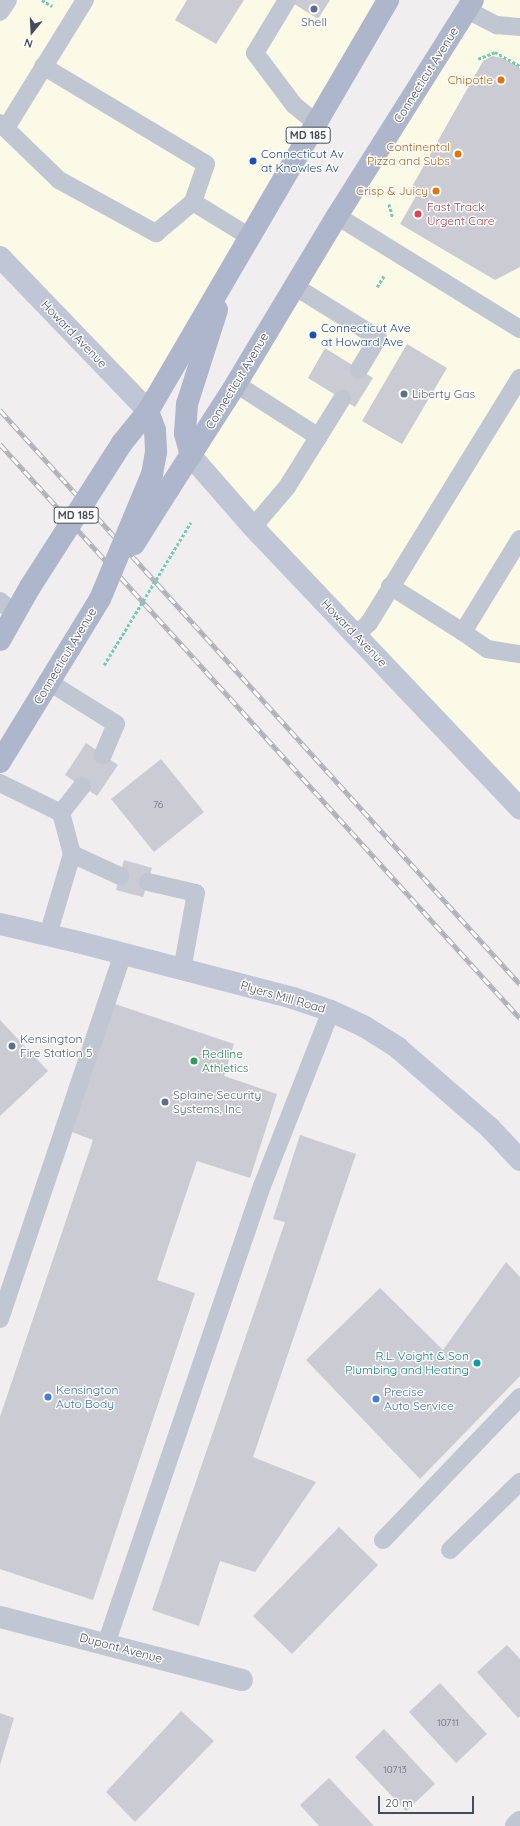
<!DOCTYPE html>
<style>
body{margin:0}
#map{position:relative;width:520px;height:1826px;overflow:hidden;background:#f0eeee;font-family:Quicksand,sans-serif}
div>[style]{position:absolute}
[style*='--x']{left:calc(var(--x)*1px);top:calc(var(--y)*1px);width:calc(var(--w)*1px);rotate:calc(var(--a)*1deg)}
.commercial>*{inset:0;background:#fbfae7}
.building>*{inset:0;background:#cacbd3}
.path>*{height:2.5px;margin-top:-1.25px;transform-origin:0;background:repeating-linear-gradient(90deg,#75cbb5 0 3px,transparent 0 5px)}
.lane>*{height:18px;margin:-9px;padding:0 9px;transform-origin:9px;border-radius:9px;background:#c1c6d3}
.street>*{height:22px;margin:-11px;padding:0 11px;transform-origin:11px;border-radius:11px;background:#c1c6d3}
.secondary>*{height:22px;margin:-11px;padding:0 11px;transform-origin:11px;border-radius:11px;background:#c0c6d6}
.primary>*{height:22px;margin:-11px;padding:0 11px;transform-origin:11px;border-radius:11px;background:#aeb6cc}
.rail>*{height:4.5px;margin-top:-2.25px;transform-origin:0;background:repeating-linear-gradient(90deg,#fff 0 9px,#b0b1b8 0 18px);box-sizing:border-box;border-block:1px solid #b0b1b8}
.path-bridge>*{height:2.5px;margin-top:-1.25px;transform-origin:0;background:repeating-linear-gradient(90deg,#75cbb5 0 3px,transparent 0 5px)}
.primary-bridge>*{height:22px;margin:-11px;padding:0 11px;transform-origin:11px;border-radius:11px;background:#aeb6cc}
.dots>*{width:11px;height:11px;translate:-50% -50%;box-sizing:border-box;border:2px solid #fff;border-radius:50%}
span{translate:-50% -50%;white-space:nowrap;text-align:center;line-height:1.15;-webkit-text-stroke:3px #fff;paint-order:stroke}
.number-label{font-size:10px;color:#676c79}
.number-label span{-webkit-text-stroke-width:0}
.shield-label span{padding:1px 3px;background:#fff;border:1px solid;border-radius:3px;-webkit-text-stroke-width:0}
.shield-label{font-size:11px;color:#464c5b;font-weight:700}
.service-label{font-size:12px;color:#4e5e75}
.left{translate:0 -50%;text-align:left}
.street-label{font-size:12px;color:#464c5b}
.food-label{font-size:12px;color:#c56008}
.right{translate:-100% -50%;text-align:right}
.transit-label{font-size:12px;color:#164399}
.health-label{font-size:12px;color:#be3a42}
.leisure-label{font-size:12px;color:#27864d}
.culture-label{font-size:12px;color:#0d838f}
.shop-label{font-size:12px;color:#366cbe}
.north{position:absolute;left:12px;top:12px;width:40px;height:40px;-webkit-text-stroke:3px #fff;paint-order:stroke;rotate:198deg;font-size:11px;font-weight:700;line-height:16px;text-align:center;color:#464c5b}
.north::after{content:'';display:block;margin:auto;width:14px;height:18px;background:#464c5b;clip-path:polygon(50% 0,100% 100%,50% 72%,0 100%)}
.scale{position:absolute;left:378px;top:1796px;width:96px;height:18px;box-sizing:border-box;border:2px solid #464c5b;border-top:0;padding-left:5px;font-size:12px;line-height:14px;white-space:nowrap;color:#464c5b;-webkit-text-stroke:3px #fff;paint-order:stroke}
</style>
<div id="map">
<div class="commercial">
<div style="clip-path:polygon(0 0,388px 0,148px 411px,0 257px)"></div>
<div style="clip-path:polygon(473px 0,520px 0,520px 799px,191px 456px)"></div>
</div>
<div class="building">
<div style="clip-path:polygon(187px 0,244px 0,216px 44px,175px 20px)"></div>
<div style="clip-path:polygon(288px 0,330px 0,318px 19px)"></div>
<div style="clip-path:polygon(492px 56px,503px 58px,520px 68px,520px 267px,495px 280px,400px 224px,416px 196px,409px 192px,483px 61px)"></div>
<div style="clip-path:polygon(407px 344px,447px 368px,402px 444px,362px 421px)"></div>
<div style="clip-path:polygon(325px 348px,373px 378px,355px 407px,308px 378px)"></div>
<div style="clip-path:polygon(86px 743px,118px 765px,97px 796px,65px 775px)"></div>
<div style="clip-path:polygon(161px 759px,204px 812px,154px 852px,111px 799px)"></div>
<div style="clip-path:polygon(124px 860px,152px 868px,143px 897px,116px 890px)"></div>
<div style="clip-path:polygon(115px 1004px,234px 1044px,224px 1076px,277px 1094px,250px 1178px,197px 1161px,157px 1280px,195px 1293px,93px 1600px,0 1569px,0 1417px,93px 1140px,72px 1132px)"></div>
<div style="clip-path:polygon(0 1020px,48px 1071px,0 1116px)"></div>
<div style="clip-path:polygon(300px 1135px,356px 1154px,253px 1457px,316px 1482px,255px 1572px,220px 1561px,199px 1626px,152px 1610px,285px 1222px,273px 1219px)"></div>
<div style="clip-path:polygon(506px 1262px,520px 1277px,520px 1376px,420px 1479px,306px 1360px,380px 1288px,443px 1350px)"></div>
<div style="clip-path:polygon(339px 1527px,378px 1565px,292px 1654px,253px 1616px)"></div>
<div style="clip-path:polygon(507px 1645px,520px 1659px,520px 1716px,518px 1718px,477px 1672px)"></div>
<div style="clip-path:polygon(440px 1683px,487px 1734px,456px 1763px,409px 1712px)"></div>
<div style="clip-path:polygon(181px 1711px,214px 1741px,135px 1822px,106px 1792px)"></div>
<div style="clip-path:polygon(0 1713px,14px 1718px,0 1765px)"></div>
<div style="clip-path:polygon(384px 1729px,435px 1784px,406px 1811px,355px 1757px)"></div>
<div style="clip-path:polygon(329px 1778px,374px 1826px,319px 1826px,300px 1805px)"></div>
</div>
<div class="path">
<div style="--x:42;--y:0;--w:12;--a:31"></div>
<div style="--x:478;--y:59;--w:18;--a:-22"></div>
<div style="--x:495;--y:52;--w:29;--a:29"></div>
<div style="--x:389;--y:204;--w:15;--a:74"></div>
<div style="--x:377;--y:287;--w:13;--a:-58"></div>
</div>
<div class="lane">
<div style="--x:287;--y:0;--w:62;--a:121.1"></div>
<div style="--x:255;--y:53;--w:65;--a:53.1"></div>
<div style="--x:294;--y:105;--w:27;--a:39"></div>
<div style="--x:467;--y:10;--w:34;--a:27"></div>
<div style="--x:497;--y:25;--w:23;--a:5"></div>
<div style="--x:0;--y:12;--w:14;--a:-56"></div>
<div style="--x:0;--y:123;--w:82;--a:44"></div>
<div style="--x:59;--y:180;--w:111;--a:28.7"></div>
<div style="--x:156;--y:233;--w:48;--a:-40"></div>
<div style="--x:193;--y:202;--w:40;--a:-71.1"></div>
<div style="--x:206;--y:164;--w:190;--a:-149"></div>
<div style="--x:6;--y:128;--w:150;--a:-58.3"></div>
<div style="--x:193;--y:202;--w:67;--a:31.6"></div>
<div style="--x:337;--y:216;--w:215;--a:31.7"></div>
<div style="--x:294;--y:286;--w:99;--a:31.8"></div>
<div style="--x:378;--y:338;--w:37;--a:121"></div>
<div style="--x:236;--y:384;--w:98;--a:32.6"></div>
<div style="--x:253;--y:527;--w:52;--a:-49.6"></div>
<div style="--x:287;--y:487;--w:104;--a:-58"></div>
<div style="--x:390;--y:586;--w:86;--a:32.2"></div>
<div style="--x:463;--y:632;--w:109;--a:-58.5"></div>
<div style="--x:0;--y:601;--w:20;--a:41"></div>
<div style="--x:463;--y:632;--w:29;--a:35"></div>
<div style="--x:487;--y:649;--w:33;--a:9"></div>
<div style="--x:356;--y:635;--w:18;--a:-43"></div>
<div style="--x:369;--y:623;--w:288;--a:-58.4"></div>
<div style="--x:49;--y:682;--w:79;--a:32.1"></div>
<div style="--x:116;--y:724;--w:34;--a:113"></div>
<div style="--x:0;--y:783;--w:68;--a:26.2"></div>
<div style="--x:72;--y:854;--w:42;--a:-105"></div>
<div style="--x:61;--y:813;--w:34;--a:-52"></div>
<div style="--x:148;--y:882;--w:49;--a:12.9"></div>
<div style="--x:196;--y:893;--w:78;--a:100.3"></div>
<div style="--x:48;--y:935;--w:84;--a:-73.5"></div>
<div style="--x:72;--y:854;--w:53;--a:24.6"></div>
<div style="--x:0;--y:1319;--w:385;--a:-71.4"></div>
<div style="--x:383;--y:1540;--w:198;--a:-46.2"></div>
<div style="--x:450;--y:1550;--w:98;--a:-44.2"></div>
<div style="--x:106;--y:1644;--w:484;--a:-71.2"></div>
<div style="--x:262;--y:1186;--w:188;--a:-68.5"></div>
</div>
<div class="street">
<div style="--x:0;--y:1617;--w:250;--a:14.6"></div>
<div style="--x:516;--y:1826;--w:6;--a:-45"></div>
</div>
<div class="secondary">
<div style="--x:0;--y:257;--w:214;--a:46.1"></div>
<div style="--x:191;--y:456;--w:94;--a:48.9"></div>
<div style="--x:253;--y:527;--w:388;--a:46.5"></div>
<div style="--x:0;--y:924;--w:80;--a:13"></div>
<div style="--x:78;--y:942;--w:222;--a:14.6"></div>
<div style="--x:293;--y:998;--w:40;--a:18.9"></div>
<div style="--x:331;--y:1011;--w:38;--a:25"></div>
<div style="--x:365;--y:1027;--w:39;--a:32"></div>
<div style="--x:398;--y:1048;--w:122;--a:41"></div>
<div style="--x:490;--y:1128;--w:44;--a:46.8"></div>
</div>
<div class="primary">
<div style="--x:148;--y:411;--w:20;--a:70"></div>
<div style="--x:155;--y:430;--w:22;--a:87"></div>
<div style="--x:156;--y:452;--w:22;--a:100"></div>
<div style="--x:122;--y:443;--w:41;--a:-50.9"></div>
<div style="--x:148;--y:411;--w:476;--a:-59.7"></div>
<div style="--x:191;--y:456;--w:24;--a:-105"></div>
<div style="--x:185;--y:433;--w:29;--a:-86"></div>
<div style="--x:187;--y:404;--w:99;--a:-72.3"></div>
<div style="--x:170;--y:487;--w:122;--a:-57.3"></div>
<div style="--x:236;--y:384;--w:196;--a:-59"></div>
<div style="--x:337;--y:216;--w:255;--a:-57.8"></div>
<div style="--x:0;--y:640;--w:61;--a:-60.5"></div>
<div style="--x:0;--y:762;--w:191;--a:-58.5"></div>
</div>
<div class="rail">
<div style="--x:0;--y:410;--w:775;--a:47.83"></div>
<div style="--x:0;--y:444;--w:775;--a:47.83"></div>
</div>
<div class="path-bridge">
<div style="--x:104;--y:665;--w:167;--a:-58.7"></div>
</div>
<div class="primary-bridge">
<div style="--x:134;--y:544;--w:67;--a:-57.7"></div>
<div style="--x:30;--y:587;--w:171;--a:-57.4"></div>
<div style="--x:100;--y:599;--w:135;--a:-67.4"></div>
</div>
<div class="dots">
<div style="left:314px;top:9px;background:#5c6f8a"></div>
<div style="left:501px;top:80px;background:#e8710a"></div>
<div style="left:458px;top:154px;background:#e8710a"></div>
<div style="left:253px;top:161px;background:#1a4fb4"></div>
<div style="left:436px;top:191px;background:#e8710a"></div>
<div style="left:418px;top:214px;background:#e0444e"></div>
<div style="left:313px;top:335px;background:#1a4fb4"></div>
<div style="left:404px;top:394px;background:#5c6f8a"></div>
<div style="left:12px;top:1046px;background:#5c6f8a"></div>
<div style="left:194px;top:1061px;background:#2e9e5b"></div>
<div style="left:165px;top:1102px;background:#5c6f8a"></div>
<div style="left:477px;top:1363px;background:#0f9aa8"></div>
<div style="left:48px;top:1397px;background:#3f7fe0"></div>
<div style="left:376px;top:1399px;background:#3f7fe0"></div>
</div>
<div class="number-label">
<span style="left:158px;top:805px">76</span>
<span style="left:448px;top:1723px">10711</span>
<span style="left:395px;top:1770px">10713</span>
</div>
<div class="shield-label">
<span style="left:308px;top:135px">MD 185</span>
<span style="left:76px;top:515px">MD 185</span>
</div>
<div class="service-label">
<span style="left:314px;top:22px">Shell</span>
<span class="left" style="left:412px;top:394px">Liberty Gas</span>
<span class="left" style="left:20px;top:1046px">Kensington<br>Fire Station 5</span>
<span class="left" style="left:173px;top:1102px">Splaine Security<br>Systems, Inc</span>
</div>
<div class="street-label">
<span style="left:426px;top:75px;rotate:-58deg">Connecticut Avenue</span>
<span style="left:74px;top:334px;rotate:46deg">Howard Avenue</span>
<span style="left:237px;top:381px;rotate:-59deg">Connecticut Avenue</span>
<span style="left:354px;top:633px;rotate:46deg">Howard Avenue</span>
<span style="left:65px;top:656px;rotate:-59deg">Connecticut Avenue</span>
<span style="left:283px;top:997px;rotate:16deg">Plyers Mill Road</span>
<span style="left:121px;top:1648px;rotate:15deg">Dupont Avenue</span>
</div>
<div class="food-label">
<span class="right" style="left:493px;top:80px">Chipotle</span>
<span class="right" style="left:450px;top:154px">Continental<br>Pizza and Subs</span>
<span class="right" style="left:428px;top:191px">Crisp &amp; Juicy</span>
</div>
<div class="transit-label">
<span class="left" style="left:261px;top:161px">Connecticut Av<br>at Knowles Av</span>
<span class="left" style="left:321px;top:335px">Connecticut Ave<br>at Howard Ave</span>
</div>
<div class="health-label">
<span class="left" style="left:427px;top:214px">Fast Track<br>Urgent Care</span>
</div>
<div class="leisure-label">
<span class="left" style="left:202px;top:1061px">Redline<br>Athletics</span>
</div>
<div class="culture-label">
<span class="right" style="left:469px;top:1363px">R.L. Voight &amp; Son<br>Plumbing and Heating</span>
</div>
<div class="shop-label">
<span class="left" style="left:56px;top:1397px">Kensington<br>Auto Body</span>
<span class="left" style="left:384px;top:1399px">Precise<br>Auto Service</span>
</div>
<div class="north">N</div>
<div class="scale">20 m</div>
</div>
